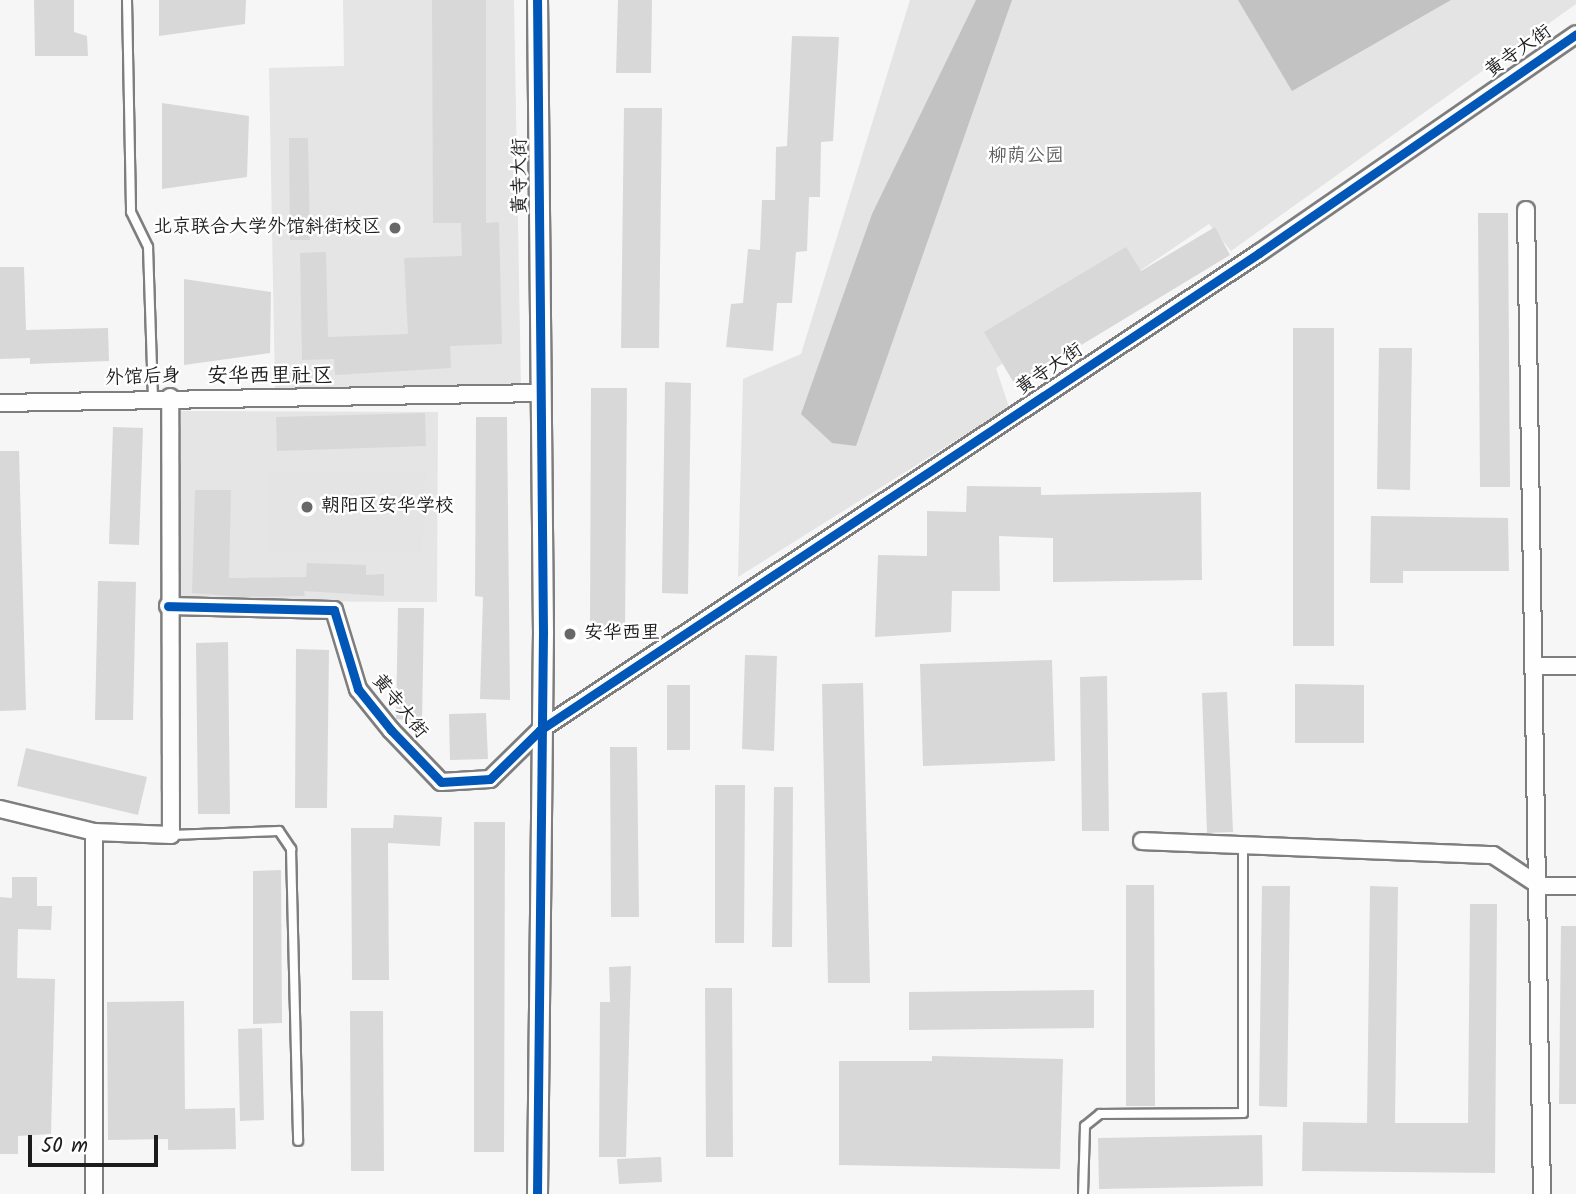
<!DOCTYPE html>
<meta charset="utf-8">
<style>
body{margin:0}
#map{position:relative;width:1576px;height:1194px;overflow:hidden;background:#f6f6f6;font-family:Kalam,"LXGW WenKai TC",sans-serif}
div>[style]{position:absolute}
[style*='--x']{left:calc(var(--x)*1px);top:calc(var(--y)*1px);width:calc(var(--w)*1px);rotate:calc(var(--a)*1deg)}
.built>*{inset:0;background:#e5e5e5}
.green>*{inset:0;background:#e4e4e4}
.water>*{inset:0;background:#c2c2c2}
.building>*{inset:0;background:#d8d8d8}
.roads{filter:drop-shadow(2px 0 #7e7e7e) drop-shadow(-2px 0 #7e7e7e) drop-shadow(0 2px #7e7e7e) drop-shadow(0 -2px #7e7e7e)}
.service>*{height:8px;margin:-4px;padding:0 4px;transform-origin:4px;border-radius:4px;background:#fefefe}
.minor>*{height:16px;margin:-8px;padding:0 8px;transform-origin:8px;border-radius:8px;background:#fefefe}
.tertiary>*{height:19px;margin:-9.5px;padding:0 9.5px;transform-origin:9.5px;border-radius:9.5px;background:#fefefe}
.cycleway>*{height:9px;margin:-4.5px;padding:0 4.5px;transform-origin:4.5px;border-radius:4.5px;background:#0057b8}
.dots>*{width:19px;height:19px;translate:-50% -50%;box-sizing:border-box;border:4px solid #fff;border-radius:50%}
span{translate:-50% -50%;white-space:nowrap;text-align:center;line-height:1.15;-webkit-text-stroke:5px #fff;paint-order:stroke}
.street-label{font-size:19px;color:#1c1c1c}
.park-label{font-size:19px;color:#5d5d5d}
.poi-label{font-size:19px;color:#1c1c1c}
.right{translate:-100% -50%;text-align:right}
.left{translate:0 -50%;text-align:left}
.neighbourhood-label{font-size:21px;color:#1c1c1c}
.scale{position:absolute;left:28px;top:1135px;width:130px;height:32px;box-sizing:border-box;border:4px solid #1c1c1c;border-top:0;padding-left:9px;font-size:21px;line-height:24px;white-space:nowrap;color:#1c1c1c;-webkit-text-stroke:5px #fff;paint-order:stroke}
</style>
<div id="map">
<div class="built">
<div style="clip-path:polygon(343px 0,514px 0,521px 390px,275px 389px,269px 68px,344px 66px)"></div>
<div style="clip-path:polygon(176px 411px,438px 412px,437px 602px,175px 601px)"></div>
</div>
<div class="green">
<div style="clip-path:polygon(910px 0,1576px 0,1576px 4px,1231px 251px,1209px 224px,996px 368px,1009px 407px,738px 577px,743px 379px,801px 354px)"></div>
<div style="clip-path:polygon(426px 471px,422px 552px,267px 552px,268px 473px)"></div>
</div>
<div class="water">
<div style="clip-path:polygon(976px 0,1012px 0,856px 446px,832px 443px,801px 414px,872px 214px)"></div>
<div style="clip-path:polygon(1238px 0,1451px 0,1292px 91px)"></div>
</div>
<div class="building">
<div style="clip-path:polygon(34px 0,74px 0,74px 32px,87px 36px,88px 56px,35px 56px)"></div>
<div style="clip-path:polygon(159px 0,246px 0,245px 24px,159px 36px)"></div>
<div style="clip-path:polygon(432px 0,486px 0,486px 223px,499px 222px,502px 344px,450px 346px,451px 368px,335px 375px,334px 359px,302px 360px,300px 253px,326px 252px,328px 337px,408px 334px,404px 258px,462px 256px,461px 223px,433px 223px)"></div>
<div style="clip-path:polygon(618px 0,652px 0,651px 73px,616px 73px)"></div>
<div style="clip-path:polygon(792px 36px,839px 37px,833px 141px,821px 142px,820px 197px,809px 197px,807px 251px,796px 252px,792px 303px,777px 303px,773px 351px,726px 347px,731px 304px,743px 303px,748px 249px,760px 250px,762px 200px,775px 200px,776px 147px,787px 146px)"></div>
<div style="clip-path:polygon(162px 103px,249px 116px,247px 177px,162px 189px)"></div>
<div style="clip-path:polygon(624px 108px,662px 108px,659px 348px,621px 348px)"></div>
<div style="clip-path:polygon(289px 138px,308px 138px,310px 240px,290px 240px)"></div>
<div style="clip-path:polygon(1478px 213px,1508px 213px,1510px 487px,1480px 487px)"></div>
<div style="clip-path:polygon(1215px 227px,1230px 255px,1015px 385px,984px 332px,1126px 247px,1141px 271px)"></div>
<div style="clip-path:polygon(0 267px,24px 267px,26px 330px,108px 328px,109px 361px,30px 364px,30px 358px,0 359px)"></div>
<div style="clip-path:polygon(184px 279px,271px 292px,270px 353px,184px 365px)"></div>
<div style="clip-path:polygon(1293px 328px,1334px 328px,1334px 646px,1293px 646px)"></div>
<div style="clip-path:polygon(1379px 348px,1412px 348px,1410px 490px,1377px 489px)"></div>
<div style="clip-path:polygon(665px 382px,691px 383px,688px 594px,662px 593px)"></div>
<div style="clip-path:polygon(591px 388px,627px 388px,625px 630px,590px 630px)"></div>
<div style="clip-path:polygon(425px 413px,426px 446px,277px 451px,276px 417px)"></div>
<div style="clip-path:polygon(476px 417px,507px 417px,510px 700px,480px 699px,483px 597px,475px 596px)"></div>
<div style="clip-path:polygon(113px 427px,143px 428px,139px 545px,109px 544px)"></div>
<div style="clip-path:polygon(0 451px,19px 451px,26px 710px,0 711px)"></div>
<div style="clip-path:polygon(967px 486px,1041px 487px,1041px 495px,1201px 492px,1202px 580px,1053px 582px,1053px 538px,999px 536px,1000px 591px,952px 591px,951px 632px,875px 637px,878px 555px,927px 556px,927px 511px,966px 512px)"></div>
<div style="clip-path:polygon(195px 490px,231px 490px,229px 578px,306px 577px,307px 563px,366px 565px,366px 575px,384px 574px,384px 596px,304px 591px,305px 596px,243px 597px,192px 593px)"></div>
<div style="clip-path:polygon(1371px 516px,1508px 518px,1509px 571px,1403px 571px,1403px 583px,1370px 583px)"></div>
<div style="clip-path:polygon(98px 581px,136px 582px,133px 720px,95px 720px)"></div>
<div style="clip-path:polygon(398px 608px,424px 608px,422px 722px,396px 719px)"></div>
<div style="clip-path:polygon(228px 642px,230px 814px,198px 814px,196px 643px)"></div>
<div style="clip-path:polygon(296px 649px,329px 650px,327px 808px,295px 808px)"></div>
<div style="clip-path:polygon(745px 655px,777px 656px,774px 751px,742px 749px)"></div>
<div style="clip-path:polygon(1052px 660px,1055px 761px,923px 766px,920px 664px)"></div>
<div style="clip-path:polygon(1107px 676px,1109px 831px,1082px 831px,1080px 677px)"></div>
<div style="clip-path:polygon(863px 683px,870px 983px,828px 983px,822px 684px)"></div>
<div style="clip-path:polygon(1295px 684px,1364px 685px,1364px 743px,1295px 743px)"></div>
<div style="clip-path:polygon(667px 685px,690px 685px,690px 750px,667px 750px)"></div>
<div style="clip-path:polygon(1227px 692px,1233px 832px,1207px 833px,1202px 693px)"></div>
<div style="clip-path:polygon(486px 713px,488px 759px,450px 760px,449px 714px)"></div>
<div style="clip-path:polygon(610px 747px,637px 747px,639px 917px,611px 917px)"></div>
<div style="clip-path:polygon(26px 748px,147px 777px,138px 815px,17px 786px)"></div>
<div style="clip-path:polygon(715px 785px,745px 785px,744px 943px,715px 943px)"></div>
<div style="clip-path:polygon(774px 787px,793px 787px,792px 947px,772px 947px)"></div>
<div style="clip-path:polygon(394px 815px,442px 817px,440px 846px,388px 843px,389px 980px,352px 980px,351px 828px,393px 828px)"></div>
<div style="clip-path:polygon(474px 822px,505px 822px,504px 1152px,474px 1152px)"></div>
<div style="clip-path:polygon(281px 870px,282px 1023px,253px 1024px,253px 871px)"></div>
<div style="clip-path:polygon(12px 877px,37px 877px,37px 906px,52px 906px,51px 930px,18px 929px,17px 978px,55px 979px,51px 1134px,18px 1136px,18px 1154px,0 1154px,0 897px,12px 898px)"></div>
<div style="clip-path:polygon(1126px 885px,1154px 885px,1155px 1106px,1126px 1106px)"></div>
<div style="clip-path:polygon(1262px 886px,1290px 886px,1287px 1107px,1259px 1106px)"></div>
<div style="clip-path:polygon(1370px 886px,1398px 887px,1395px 1123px,1468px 1123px,1470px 904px,1497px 904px,1495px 1173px,1302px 1171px,1303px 1122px,1367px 1123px)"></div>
<div style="clip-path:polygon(1561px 926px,1576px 926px,1576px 1104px,1559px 1104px)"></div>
<div style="clip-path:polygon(631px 966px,626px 1157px,599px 1157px,600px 1002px,610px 1002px,609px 967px)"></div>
<div style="clip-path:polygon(705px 988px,732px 988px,733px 1157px,706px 1157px)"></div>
<div style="clip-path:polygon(1094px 990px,1094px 1028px,909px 1030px,909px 992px)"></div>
<div style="clip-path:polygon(184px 1001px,185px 1109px,235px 1108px,236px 1149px,168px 1150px,168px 1139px,108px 1140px,107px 1002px)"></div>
<div style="clip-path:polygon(350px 1011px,383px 1011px,384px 1171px,351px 1171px)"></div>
<div style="clip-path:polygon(262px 1028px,264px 1120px,240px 1121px,238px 1029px)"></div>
<div style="clip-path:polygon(932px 1056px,1063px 1059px,1060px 1169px,839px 1165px,839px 1061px,932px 1061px)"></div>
<div style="clip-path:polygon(1262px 1135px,1263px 1186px,1099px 1189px,1098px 1138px)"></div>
<div style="clip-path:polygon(661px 1157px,662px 1182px,619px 1184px,617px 1159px)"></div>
</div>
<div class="roads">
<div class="service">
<div style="--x:127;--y:0;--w:212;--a:88.9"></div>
<div style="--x:131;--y:212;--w:39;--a:64"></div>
<div style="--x:148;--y:247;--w:152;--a:88.1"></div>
<div style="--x:171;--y:835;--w:108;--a:-2.1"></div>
<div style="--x:279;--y:831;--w:22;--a:56"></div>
<div style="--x:291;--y:849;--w:292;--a:88.6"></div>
<div style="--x:1083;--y:1194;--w:68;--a:-88.3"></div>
<div style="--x:1085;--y:1126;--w:19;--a:-39"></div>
<div style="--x:1100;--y:1114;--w:143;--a:-0.4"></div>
<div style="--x:1243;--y:1113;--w:268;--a:-90"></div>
</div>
<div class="minor">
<div style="--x:1526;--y:210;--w:984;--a:89.07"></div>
<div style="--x:0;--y:403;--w:540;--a:-1.06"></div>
<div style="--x:168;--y:606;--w:166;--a:1.4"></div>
<div style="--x:334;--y:610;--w:83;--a:73.1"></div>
<div style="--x:358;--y:689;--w:53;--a:51.2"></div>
<div style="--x:391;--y:730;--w:72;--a:46.1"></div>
<div style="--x:441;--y:782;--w:49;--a:-3.5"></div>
<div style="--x:490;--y:779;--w:70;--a:-44.4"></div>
<div style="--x:540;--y:730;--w:863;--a:-33.56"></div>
<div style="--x:1259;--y:253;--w:385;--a:-34.6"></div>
<div style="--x:1534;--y:666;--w:42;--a:0"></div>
<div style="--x:0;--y:809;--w:97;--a:13.7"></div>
<div style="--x:94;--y:832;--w:77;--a:2.2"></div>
<div style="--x:171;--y:835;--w:438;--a:-90.1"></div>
<div style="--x:94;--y:832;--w:362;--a:90"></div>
<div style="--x:1142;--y:841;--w:351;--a:2.3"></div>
<div style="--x:1493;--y:855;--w:56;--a:33.4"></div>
<div style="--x:1540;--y:886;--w:36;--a:0"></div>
</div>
<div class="tertiary">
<div style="--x:537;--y:1194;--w:561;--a:-89.39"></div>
<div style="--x:543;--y:633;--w:633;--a:-90.54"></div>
</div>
</div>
<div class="cycleway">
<div style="--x:168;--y:606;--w:166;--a:1.4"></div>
<div style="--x:334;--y:610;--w:83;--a:73.1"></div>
<div style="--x:358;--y:689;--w:53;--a:51.2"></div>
<div style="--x:391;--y:730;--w:72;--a:46.1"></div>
<div style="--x:441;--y:782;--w:49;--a:-3.5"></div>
<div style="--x:490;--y:779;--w:70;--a:-44.4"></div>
<div style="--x:540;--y:730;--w:863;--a:-33.56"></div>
<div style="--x:1259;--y:253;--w:385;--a:-34.6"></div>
<div style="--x:537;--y:1194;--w:561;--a:-89.39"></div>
<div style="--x:543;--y:633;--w:633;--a:-90.54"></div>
</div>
<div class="dots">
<div style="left:395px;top:228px;background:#686868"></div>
<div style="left:307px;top:507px;background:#686868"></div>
<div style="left:570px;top:634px;background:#686868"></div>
</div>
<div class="street-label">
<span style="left:1519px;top:52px;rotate:-35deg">黄寺大街</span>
<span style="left:521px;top:176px;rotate:-90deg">黄寺大街</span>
<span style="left:1050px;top:370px;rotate:-34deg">黄寺大街</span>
<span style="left:143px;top:378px;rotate:-2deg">外馆后身</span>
<span style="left:399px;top:707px;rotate:51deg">黄寺大街</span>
</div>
<div class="park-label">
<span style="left:1026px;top:157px">柳荫公园</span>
</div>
<div class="poi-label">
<span class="right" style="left:381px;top:228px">北京联合大学外馆斜街校区</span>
<span class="left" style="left:321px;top:507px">朝阳区安华学校</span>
<span class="left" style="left:584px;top:634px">安华西里</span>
</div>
<div class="neighbourhood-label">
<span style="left:270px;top:377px">安华西里社区</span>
</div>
<div class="scale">50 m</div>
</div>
